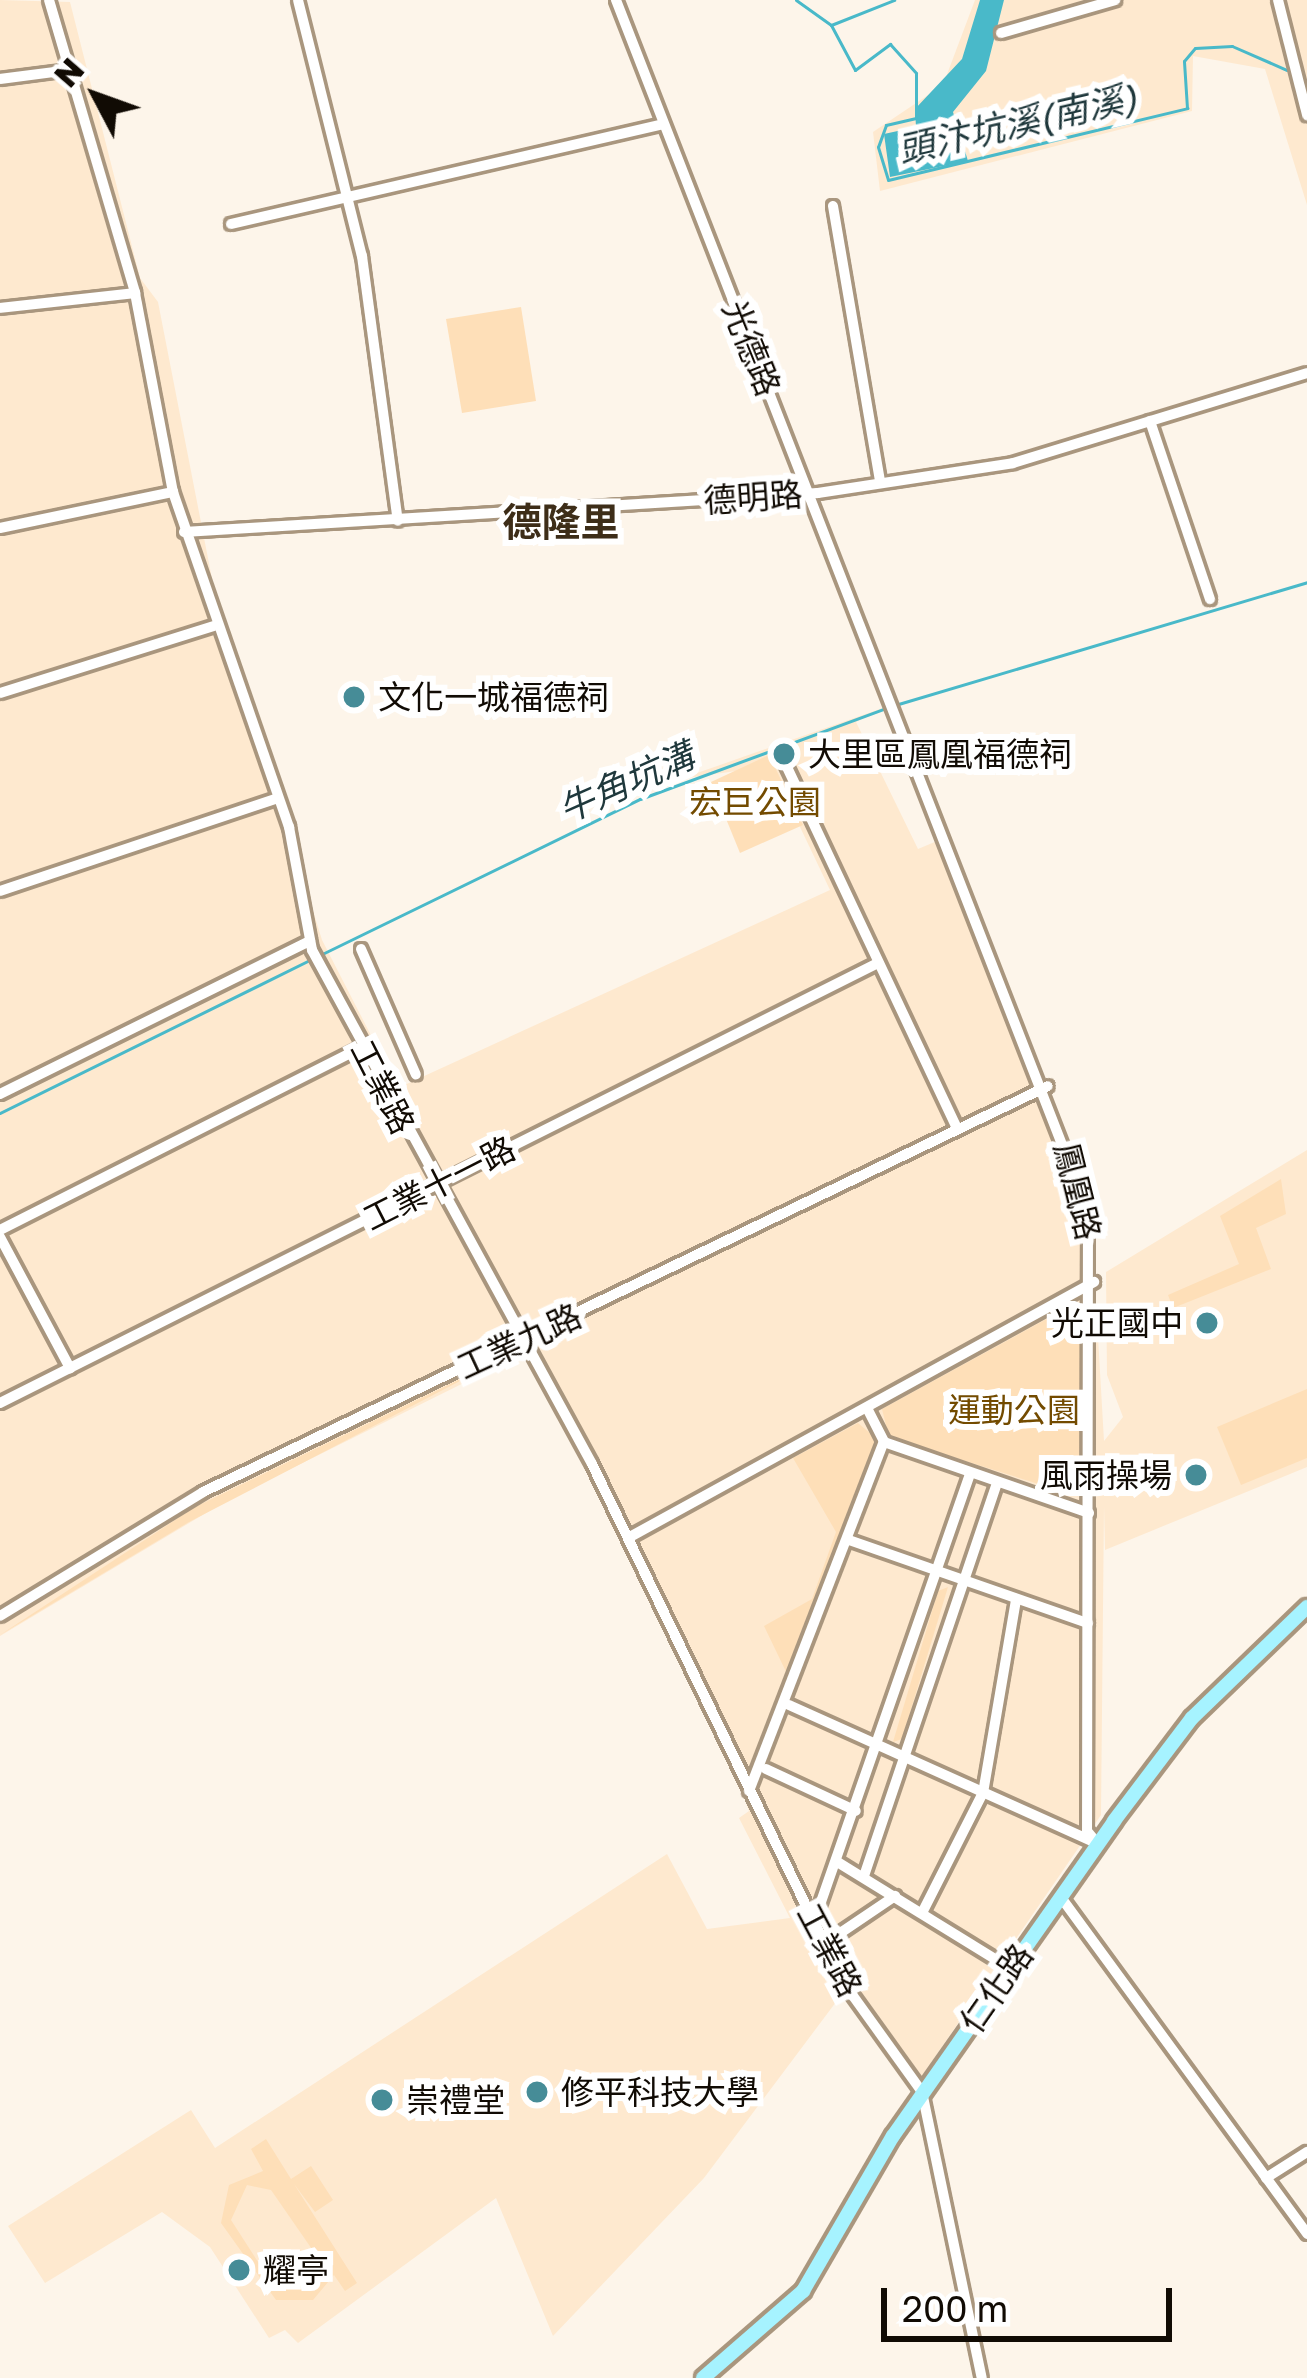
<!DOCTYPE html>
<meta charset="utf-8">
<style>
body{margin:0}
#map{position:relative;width:1307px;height:2378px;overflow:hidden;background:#fdf5ea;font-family:"Golos Text","Noto Sans TC",sans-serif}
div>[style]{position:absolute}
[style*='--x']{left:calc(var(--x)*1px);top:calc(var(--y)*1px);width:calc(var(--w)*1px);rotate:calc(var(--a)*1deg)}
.built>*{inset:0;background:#fee9cf}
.green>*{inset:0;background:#fedfb8}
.water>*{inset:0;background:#49b9c9}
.stream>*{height:3px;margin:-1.5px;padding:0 1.5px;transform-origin:1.5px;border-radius:1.5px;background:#49b9c9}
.roads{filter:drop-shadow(3px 0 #a9967e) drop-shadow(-3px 0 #a9967e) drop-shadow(0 3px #a9967e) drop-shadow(0 -3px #a9967e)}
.minor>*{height:10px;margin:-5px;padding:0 5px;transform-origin:5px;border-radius:5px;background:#fff}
.major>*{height:14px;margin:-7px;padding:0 7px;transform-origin:7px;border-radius:7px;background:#a6f3ff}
.dots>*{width:33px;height:33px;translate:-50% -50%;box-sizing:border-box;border:6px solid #fff;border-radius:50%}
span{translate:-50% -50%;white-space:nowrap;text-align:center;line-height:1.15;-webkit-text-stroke:12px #fff;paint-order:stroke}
.street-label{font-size:33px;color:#110b04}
.poi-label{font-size:33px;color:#110b04}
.left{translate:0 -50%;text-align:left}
.right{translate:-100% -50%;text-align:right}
.park-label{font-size:33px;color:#734b00}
.water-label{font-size:36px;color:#1f383c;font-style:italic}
.quarter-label{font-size:39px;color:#3d2d18;font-weight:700}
.north{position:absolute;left:36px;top:36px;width:120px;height:120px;-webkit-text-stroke:9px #fff;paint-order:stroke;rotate:311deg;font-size:33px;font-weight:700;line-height:48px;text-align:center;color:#110b04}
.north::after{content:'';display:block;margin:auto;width:42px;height:54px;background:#110b04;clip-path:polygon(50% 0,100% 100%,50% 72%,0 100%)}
.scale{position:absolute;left:881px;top:2288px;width:291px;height:54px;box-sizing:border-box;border:6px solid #110b04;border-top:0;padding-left:15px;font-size:36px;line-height:42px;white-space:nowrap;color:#110b04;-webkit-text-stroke:9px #fff;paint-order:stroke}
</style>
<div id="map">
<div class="built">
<div style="clip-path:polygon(0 0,70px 2px,140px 278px,158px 302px,214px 589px,322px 940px,398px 1088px,830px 890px,771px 766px,680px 779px,883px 708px,856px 722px,918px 849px,937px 841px,1070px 1184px,1096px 1302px,1104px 1441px,1123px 1417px,1107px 1375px,1106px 1272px,1307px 1150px,1307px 1467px,1105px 1550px,1104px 1506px,1101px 1815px,917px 2083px,809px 1945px,836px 2002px,704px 2178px,553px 2336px,496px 2198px,298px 2343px,285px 2330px,269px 2338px,210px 2247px,162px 2212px,45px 2283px,8px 2226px,191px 2110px,215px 2148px,667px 1854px,707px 1929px,790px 1918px,739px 1818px,749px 1811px,715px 1719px,532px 1349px,226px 1501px,0 1636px)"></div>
<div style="clip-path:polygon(975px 0,1307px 0,1307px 205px,1265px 69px,1193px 56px,1192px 111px,880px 191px,873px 132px,943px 85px)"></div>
</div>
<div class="green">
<div style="clip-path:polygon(521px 307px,536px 401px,462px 413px,446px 319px)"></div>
<div style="clip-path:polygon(769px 755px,803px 825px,740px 853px,711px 782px)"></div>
<div style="clip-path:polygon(1281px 1179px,1286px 1214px,1256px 1228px,1271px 1269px,1173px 1308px,1168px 1295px,1239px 1264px,1220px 1216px)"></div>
<div style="clip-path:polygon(1074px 1304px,1083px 1309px,1080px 1497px,889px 1437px,882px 1409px)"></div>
<div style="clip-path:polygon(514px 1353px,189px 1522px,0 1635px,195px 1507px)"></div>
<div style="clip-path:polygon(1307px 1389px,1307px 1458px,1241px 1485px,1217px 1427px)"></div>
<div style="clip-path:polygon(858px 1423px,877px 1439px,790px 1680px,764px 1626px,812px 1599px,836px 1532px,793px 1458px)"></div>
<div style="clip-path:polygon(948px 1587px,902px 1739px,893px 1742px,938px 1591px)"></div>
<div style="clip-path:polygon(evenodd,266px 2139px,291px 2179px,311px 2166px,333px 2200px,315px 2212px,294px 2184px,357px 2283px,345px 2291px,334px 2275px,313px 2300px,276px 2300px,221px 2223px,229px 2185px,263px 2171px,251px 2149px,266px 2139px,247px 2185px,271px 2190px,316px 2255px,303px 2290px,271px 2282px,231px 2220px,247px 2185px)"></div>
</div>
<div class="water">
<div style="clip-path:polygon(980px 0,1004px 0,986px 71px,953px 112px,968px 161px,890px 177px,884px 134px,916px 127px,915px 109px,962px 59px)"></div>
</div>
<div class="stream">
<div style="--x:796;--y:0;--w:43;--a:35.5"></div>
<div style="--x:831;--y:25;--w:68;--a:-21.6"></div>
<div style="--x:831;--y:25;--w:51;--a:61.9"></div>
<div style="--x:855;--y:70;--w:44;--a:-36.6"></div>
<div style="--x:890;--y:44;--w:39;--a:48"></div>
<div style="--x:916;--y:73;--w:45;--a:90"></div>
<div style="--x:916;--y:118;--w:31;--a:167"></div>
<div style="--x:886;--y:125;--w:23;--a:110"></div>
<div style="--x:878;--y:147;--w:34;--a:73"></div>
<div style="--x:888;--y:180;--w:308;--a:-13.5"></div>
<div style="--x:1187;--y:108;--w:47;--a:-93.7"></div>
<div style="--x:1184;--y:61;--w:17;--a:-50"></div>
<div style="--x:1195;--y:48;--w:37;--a:-3"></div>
<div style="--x:1232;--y:46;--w:60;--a:23.6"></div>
<div style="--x:895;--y:705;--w:430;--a:-16.6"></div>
<div style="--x:320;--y:955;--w:356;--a:-26"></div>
<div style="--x:640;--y:799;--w:262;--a:-20.3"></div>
<div style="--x:0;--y:1113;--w:347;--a:-26.3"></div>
</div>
<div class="roads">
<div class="minor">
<div style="--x:49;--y:0;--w:305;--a:73.6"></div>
<div style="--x:135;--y:293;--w:203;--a:79.2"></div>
<div style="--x:173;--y:492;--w:355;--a:70.9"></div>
<div style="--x:289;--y:827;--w:125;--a:79.4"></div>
<div style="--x:312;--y:950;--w:585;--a:61.42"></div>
<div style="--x:592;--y:1464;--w:576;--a:64.15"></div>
<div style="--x:843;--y:1982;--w:135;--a:54.3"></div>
<div style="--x:922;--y:2092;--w:292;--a:78.2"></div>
<div style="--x:298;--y:0;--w:264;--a:76"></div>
<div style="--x:362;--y:256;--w:267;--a:82.3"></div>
<div style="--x:616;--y:0;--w:1300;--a:68.71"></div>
<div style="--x:1088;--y:1211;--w:620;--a:90.09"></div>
<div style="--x:1087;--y:1831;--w:16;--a:50"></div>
<div style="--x:1278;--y:0;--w:119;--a:75.8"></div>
<div style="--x:1001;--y:33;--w:119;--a:-16.1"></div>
<div style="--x:0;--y:79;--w:70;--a:-7.4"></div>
<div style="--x:833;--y:206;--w:279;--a:80.3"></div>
<div style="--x:231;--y:224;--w:443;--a:-13"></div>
<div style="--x:0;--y:308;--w:136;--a:-6.3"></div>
<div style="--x:1150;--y:421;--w:188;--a:71.4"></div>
<div style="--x:0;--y:528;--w:177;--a:-11.8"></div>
<div style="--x:184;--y:532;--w:635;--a:-3.52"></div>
<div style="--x:818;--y:493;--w:197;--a:-8.7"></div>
<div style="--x:1013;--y:463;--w:307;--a:-17"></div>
<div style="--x:0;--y:693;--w:224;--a:-17.4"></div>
<div style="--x:786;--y:765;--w:402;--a:64.8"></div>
<div style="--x:0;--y:891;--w:293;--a:-18.5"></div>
<div style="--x:361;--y:949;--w:137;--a:66.4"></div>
<div style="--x:0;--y:1094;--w:346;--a:-26.3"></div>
<div style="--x:0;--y:1230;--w:406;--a:-26.8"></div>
<div style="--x:0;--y:1237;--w:149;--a:61.9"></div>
<div style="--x:0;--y:1403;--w:982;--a:-26.62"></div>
<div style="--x:867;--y:1408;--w:38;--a:63"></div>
<div style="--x:884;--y:1442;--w:217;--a:19.1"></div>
<div style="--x:628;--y:1538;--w:532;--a:-28.78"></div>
<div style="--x:849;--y:1540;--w:253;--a:19.2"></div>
<div style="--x:0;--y:1616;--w:238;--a:-31.4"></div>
<div style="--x:203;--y:1492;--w:937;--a:-25.66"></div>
<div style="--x:789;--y:1705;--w:334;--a:24.2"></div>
<div style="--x:766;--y:1769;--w:99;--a:25"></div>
<div style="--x:749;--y:1791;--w:374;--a:-68.9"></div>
<div style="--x:839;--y:1863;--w:201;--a:31.6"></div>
<div style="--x:864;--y:1876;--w:416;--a:-71.3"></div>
<div style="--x:1060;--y:1896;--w:419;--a:53.8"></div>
<div style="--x:922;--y:1913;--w:135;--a:-63.1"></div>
<div style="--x:983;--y:1793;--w:197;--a:-80.3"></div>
<div style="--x:814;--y:1922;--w:475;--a:-70.8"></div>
<div style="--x:824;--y:1944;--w:86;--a:-34.1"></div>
<div style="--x:1266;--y:2178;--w:49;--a:-32.4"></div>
</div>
<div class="major">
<div style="--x:703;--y:2378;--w:133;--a:-41"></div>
<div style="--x:803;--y:2291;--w:179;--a:-59.9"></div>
<div style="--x:893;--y:2136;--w:385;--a:-54.9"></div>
<div style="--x:1114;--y:1821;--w:129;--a:-52.9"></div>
<div style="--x:1192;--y:1718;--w:160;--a:-44"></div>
</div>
</div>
<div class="dots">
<div style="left:354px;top:697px;background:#468c97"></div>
<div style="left:784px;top:754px;background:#468c97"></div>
<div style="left:1207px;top:1323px;background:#468c97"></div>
<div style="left:1196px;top:1475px;background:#468c97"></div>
<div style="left:537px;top:2092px;background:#468c97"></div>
<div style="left:382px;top:2100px;background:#468c97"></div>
<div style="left:239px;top:2270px;background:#468c97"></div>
</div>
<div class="street-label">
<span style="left:752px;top:348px;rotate:68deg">光德路</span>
<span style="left:753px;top:497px;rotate:-4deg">德明路</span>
<span style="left:383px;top:1087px;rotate:63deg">工業路</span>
<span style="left:439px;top:1183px;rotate:-27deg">工業十一路</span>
<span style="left:1078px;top:1191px;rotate:76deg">鳳凰路</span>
<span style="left:519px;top:1341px;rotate:-25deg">工業九路</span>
<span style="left:830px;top:1950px;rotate:62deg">工業路</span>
<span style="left:996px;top:1988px;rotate:-55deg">仁化路</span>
</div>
<div class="poi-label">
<span class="left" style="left:378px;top:697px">文化一城福德祠</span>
<span class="left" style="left:808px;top:754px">大里區鳳凰福德祠</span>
<span class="right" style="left:1183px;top:1323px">光正國中</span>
<span class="right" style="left:1172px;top:1475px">風雨操場</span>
<span class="left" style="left:561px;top:2092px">修平科技大學</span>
<span class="left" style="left:406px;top:2100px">崇禮堂</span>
<span class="left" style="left:263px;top:2270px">耀亭</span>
</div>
<div class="park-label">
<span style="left:755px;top:802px">宏巨公園</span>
<span style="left:1014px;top:1410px">運動公園</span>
</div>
<div class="water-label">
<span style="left:1017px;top:123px;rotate:-13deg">頭汴坑溪(南溪)</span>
<span style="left:626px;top:782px;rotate:-24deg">牛角坑溝</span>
</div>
<div class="quarter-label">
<span style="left:561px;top:522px">德隆里</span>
</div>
<div class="north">N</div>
<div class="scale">200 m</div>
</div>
